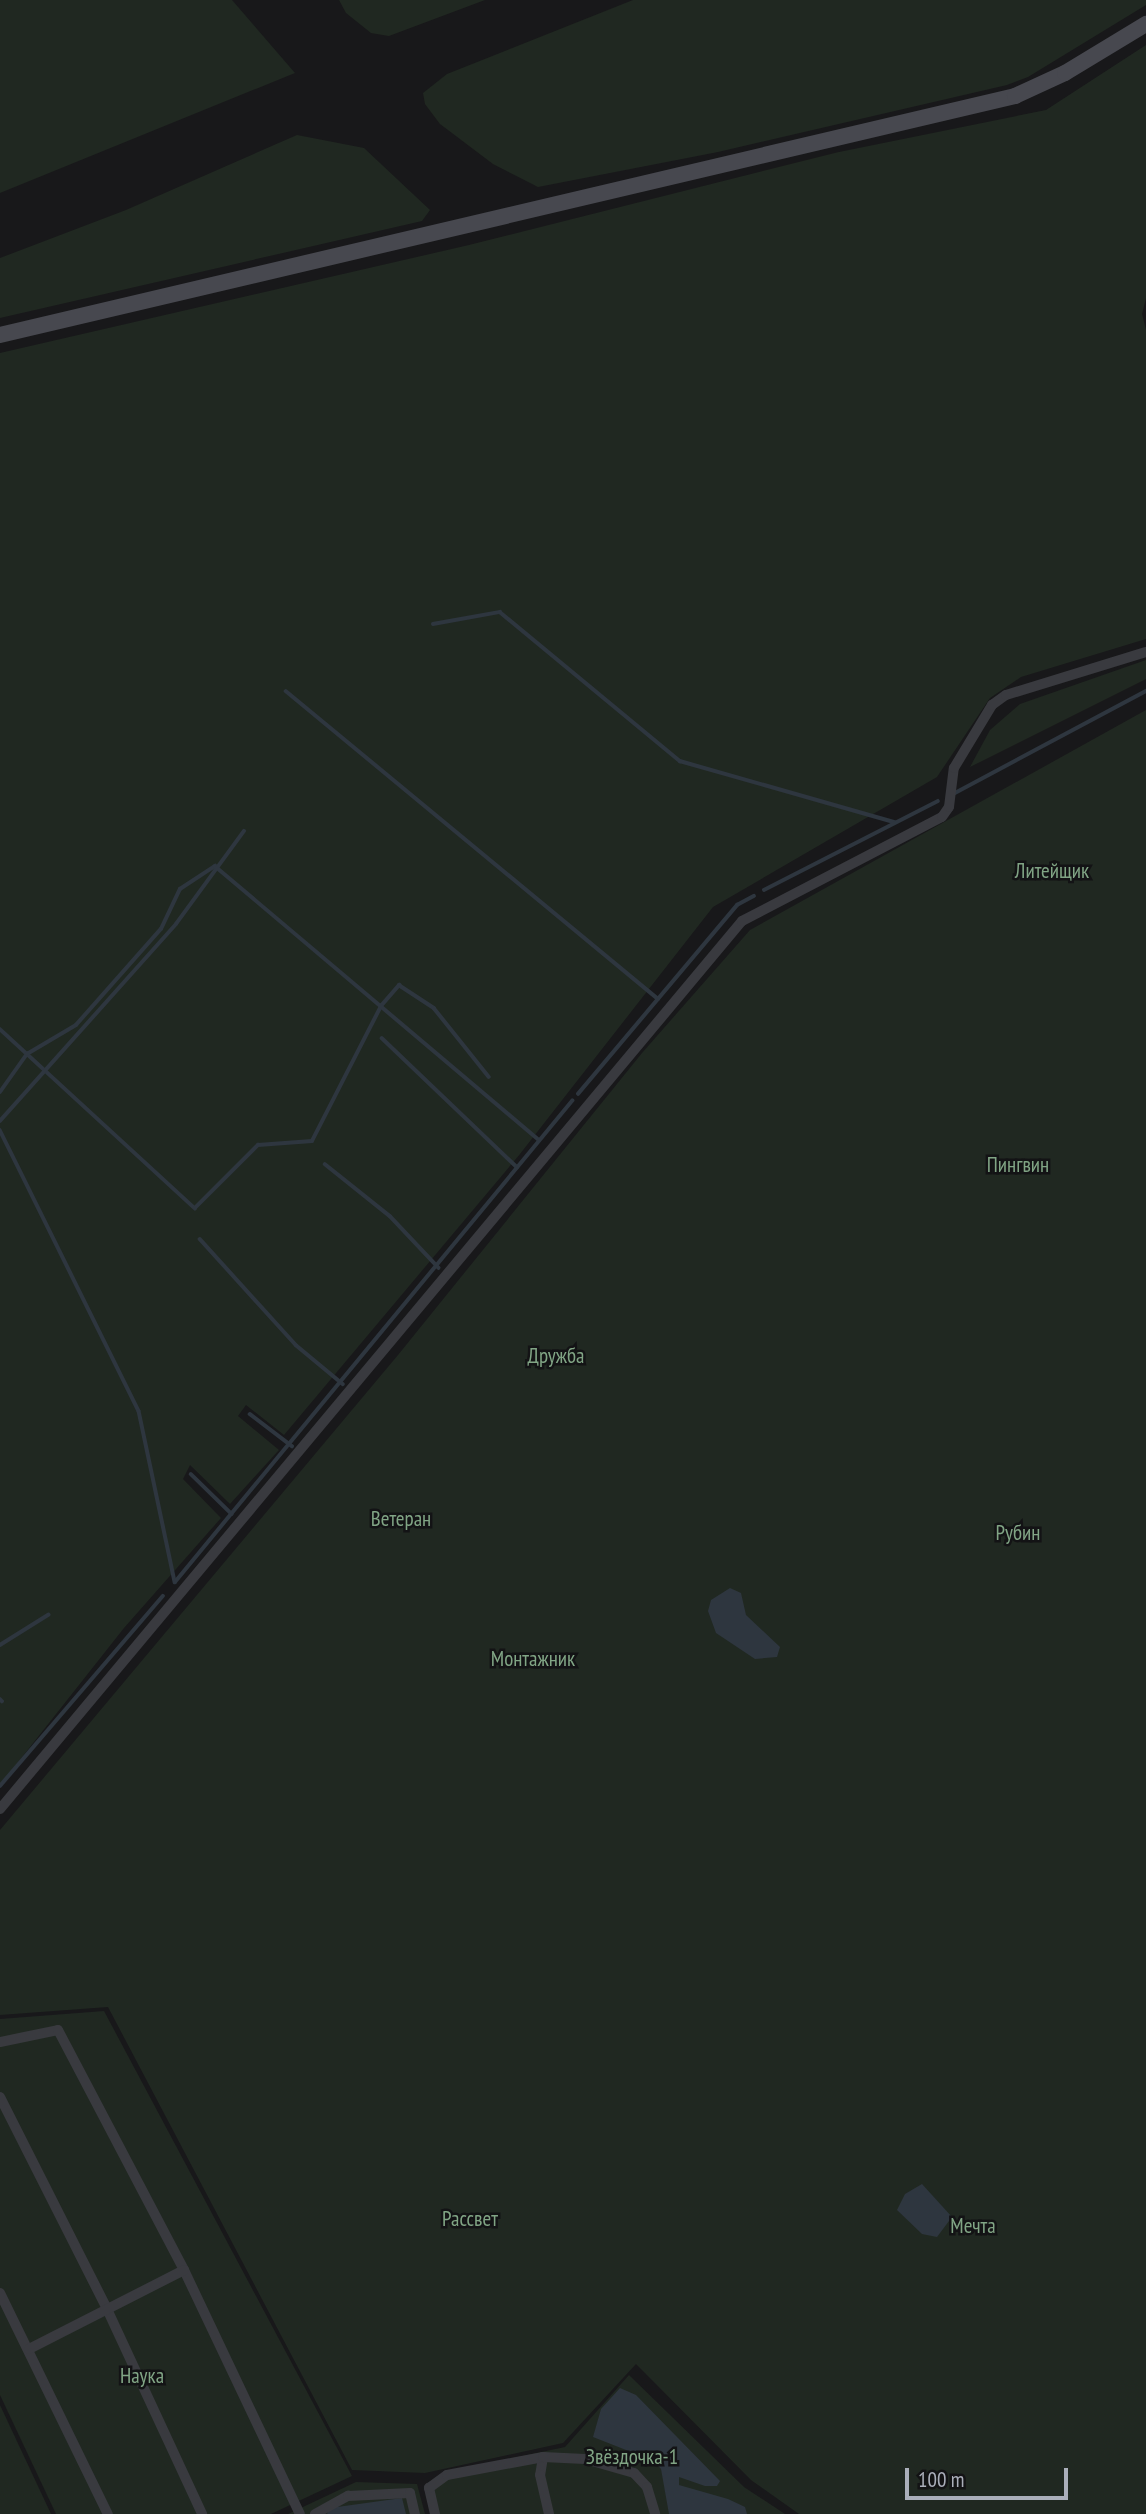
<!DOCTYPE html>
<meta charset="utf-8">
<style>
body{margin:0}
#map{position:relative;width:1146px;height:2514px;overflow:hidden;background:#18181a;font-family:"PT Sans Narrow",sans-serif}
div>[style]{position:absolute}
[style*='--x']{left:calc(var(--x)*1px);top:calc(var(--y)*1px);width:calc(var(--w)*1px);rotate:calc(var(--a)*1deg)}
.green>*{inset:0;background:#202821}
.water>*{inset:0;background:#2e363f}
.stream>*{height:3.5px;margin:-1.75px;padding:0 1.75px;transform-origin:1.75px;border-radius:1.75px;background:#2e363f}
.street>*{height:10px;margin:-5px;padding:0 5px;transform-origin:5px;border-radius:5px;background:#393a3f}
.secondary>*{height:16px;margin:-8px;padding:0 8px;transform-origin:8px;border-radius:8px;background:#47484f}
span{translate:-50% -50%;white-space:nowrap;text-align:center;line-height:1.15;-webkit-text-stroke:5px #131315;paint-order:stroke}
.park-label{font-size:21px;color:#81a585}
.scale{position:absolute;left:905px;top:2468px;width:163px;height:32px;box-sizing:border-box;border:4px solid #aaaeba;border-top:0;padding-left:9px;font-size:21px;line-height:24px;white-space:nowrap;color:#aaaeba;-webkit-text-stroke:5px #131315;paint-order:stroke}
</style>
<div id="map">
<div class="green">
<div style="clip-path:polygon(0 0,232px 0,295px 73px,0 193px)"></div>
<div style="clip-path:polygon(339px 0,485px 0,389px 36px,371px 33px,346px 13px)"></div>
<div style="clip-path:polygon(633px 0,1146px 0,1146px 5px,1028px 77px,1007px 85px,718px 152px,538px 187px,493px 164px,440px 124px,425px 104px,423px 93px,447px 74px)"></div>
<div style="clip-path:polygon(1146px 45px,1146px 298px,1142px 314px,1146px 330px,1146px 639px,1021px 677px,990px 698px,937px 777px,713px 907px,520px 1154px,284px 1435px,246px 1405px,238px 1416px,279px 1450px,230px 1504px,190px 1465px,183px 1479px,221px 1518px,124px 1628px,0 1785px,0 353px,469px 245px,839px 152px,1046px 110px)"></div>
<div style="clip-path:polygon(297px 135px,364px 148px,430px 210px,422px 221px,0 318px,0 258px,126px 210px)"></div>
<div style="clip-path:polygon(1146px 660px,1146px 679px,970px 767px,990px 730px,1020px 704px)"></div>
<div style="clip-path:polygon(1146px 710px,1146px 2514px,799px 2514px,751px 2480px,636px 2364px,563px 2443px,425px 2473px,352px 2470px,108px 2007px,0 2015px,0 1830px,398px 1355px,642px 1053px,750px 930px)"></div>
<div style="clip-path:polygon(104px 2011px,352px 2476px,271px 2514px,56px 2514px,0 2395px,0 2019px)"></div>
<div style="clip-path:polygon(629px 2375px,744px 2487px,785px 2514px,434px 2514px,426px 2484px,442px 2473px,565px 2447px)"></div>
<div style="clip-path:polygon(0 2405px,51px 2514px,0 2514px)"></div>
<div style="clip-path:polygon(356px 2482px,417px 2484px,425px 2514px,288px 2514px)"></div>
</div>
<div class="water">
<div style="clip-path:polygon(730px 1588px,741px 1593px,746px 1615px,780px 1647px,777px 1657px,755px 1659px,716px 1633px,708px 1611px,711px 1600px)"></div>
<div style="clip-path:polygon(922px 2184px,952px 2217px,937px 2237px,922px 2234px,897px 2210px,905px 2194px)"></div>
<div style="clip-path:polygon(620px 2388px,636px 2395px,720px 2481px,717px 2486px,705px 2486px,679px 2477px,679px 2485px,728px 2499px,745px 2507px,747px 2514px,669px 2514px,661px 2469px,654px 2461px,593px 2437px,601px 2409px)"></div>
<div style="clip-path:polygon(402px 2498px,406px 2514px,327px 2514px,330px 2508px)"></div>
</div>
<div class="stream">
<div style="--x:433;--y:624;--w:68;--a:-10.2"></div>
<div style="--x:500;--y:612;--w:234;--a:39.6"></div>
<div style="--x:680;--y:761;--w:223;--a:15.9"></div>
<div style="--x:286;--y:691;--w:483;--a:39.6"></div>
<div style="--x:955;--y:793;--w:217;--a:-28.1"></div>
<div style="--x:764;--y:890;--w:195;--a:-27.1"></div>
<div style="--x:0;--y:1029;--w:265;--a:42.6"></div>
<div style="--x:195;--y:1208;--w:89;--a:-45"></div>
<div style="--x:258;--y:1145;--w:54;--a:-4.2"></div>
<div style="--x:312;--y:1141;--w:152;--a:-62.9"></div>
<div style="--x:381;--y:1006;--w:28;--a:-49"></div>
<div style="--x:399;--y:985;--w:42;--a:33.3"></div>
<div style="--x:434;--y:1008;--w:88;--a:51.4"></div>
<div style="--x:382;--y:1038;--w:187;--a:43.7"></div>
<div style="--x:0;--y:1092;--w:47;--a:-54.6"></div>
<div style="--x:27;--y:1054;--w:57;--a:-30.6"></div>
<div style="--x:76;--y:1025;--w:128;--a:-48.5"></div>
<div style="--x:161;--y:929;--w:44;--a:-64.6"></div>
<div style="--x:180;--y:889;--w:42;--a:-33.3"></div>
<div style="--x:215;--y:866;--w:424;--a:40.2"></div>
<div style="--x:578;--y:1094;--w:247;--a:-49.9"></div>
<div style="--x:737;--y:905;--w:19;--a:-28"></div>
<div style="--x:0;--y:1121;--w:264;--a:-48.2"></div>
<div style="--x:176;--y:924;--w:115;--a:-53.8"></div>
<div style="--x:0;--y:1130;--w:313;--a:63.7"></div>
<div style="--x:139;--y:1411;--w:175;--a:78.1"></div>
<div style="--x:325;--y:1164;--w:83;--a:38.7"></div>
<div style="--x:390;--y:1216;--w:71;--a:46.7"></div>
<div style="--x:200;--y:1239;--w:143;--a:47.8"></div>
<div style="--x:296;--y:1345;--w:61;--a:39.7"></div>
<div style="--x:250;--y:1414;--w:53;--a:37.3"></div>
<div style="--x:191;--y:1474;--w:57;--a:44.3"></div>
<div style="--x:175;--y:1582;--w:624;--a:-50.46"></div>
<div style="--x:0;--y:1645;--w:57;--a:-32"></div>
<div style="--x:0;--y:1699;--w:3;--a:45"></div>
<div style="--x:0;--y:1786;--w:250;--a:-49.4"></div>
</div>
<div class="street">
<div style="--x:0;--y:1809;--w:1157;--a:-50.12"></div>
<div style="--x:742;--y:921;--w:225;--a:-27.5"></div>
<div style="--x:942;--y:817;--w:12;--a:-55"></div>
<div style="--x:949;--y:807;--w:39;--a:-83"></div>
<div style="--x:954;--y:768;--w:74;--a:-58.9"></div>
<div style="--x:992;--y:705;--w:17;--a:-36"></div>
<div style="--x:1006;--y:695;--w:146;--a:-17.1"></div>
<div style="--x:0;--y:2042;--w:59;--a:-11.7"></div>
<div style="--x:58;--y:2030;--w:271;--a:62.3"></div>
<div style="--x:184;--y:2270;--w:270;--a:64.6"></div>
<div style="--x:0;--y:2097;--w:237;--a:63.2"></div>
<div style="--x:107;--y:2309;--w:226;--a:65.1"></div>
<div style="--x:0;--y:2293;--w:246;--a:64"></div>
<div style="--x:29;--y:2349;--w:174;--a:-27"></div>
<div style="--x:543;--y:2457;--w:18;--a:99"></div>
<div style="--x:540;--y:2475;--w:40;--a:77"></div>
<div style="--x:315;--y:2514;--w:38;--a:-29"></div>
<div style="--x:348;--y:2496;--w:62;--a:-2.8"></div>
<div style="--x:410;--y:2493;--w:22;--a:77"></div>
<div style="--x:435;--y:2514;--w:27;--a:-103"></div>
<div style="--x:429;--y:2488;--w:22;--a:-36"></div>
<div style="--x:447;--y:2475;--w:98;--a:-10.6"></div>
<div style="--x:543;--y:2457;--w:42;--a:2.7"></div>
<div style="--x:585;--y:2459;--w:51;--a:15.9"></div>
<div style="--x:634;--y:2473;--w:19;--a:47"></div>
<div style="--x:647;--y:2487;--w:28;--a:73"></div>
</div>
<div class="secondary">
<div style="--x:0;--y:335;--w:1043;--a:-13.25"></div>
<div style="--x:1015;--y:96;--w:55;--a:-24.7"></div>
<div style="--x:1065;--y:73;--w:95;--a:-31.2"></div>
</div>
<div class="park-label">
<span style="left:1052px;top:871px">Литейщик</span>
<span style="left:1018px;top:1165px">Пингвин</span>
<span style="left:556px;top:1356px">Дружба</span>
<span style="left:401px;top:1519px">Ветеран</span>
<span style="left:1018px;top:1533px">Рубин</span>
<span style="left:533px;top:1659px">Монтажник</span>
<span style="left:470px;top:2219px">Рассвет</span>
<span style="left:973px;top:2226px">Мечта</span>
<span style="left:142px;top:2376px">Наука</span>
<span style="left:632px;top:2457px">Звёздочка-1</span>
</div>
<div class="scale">100 m</div>
</div>
